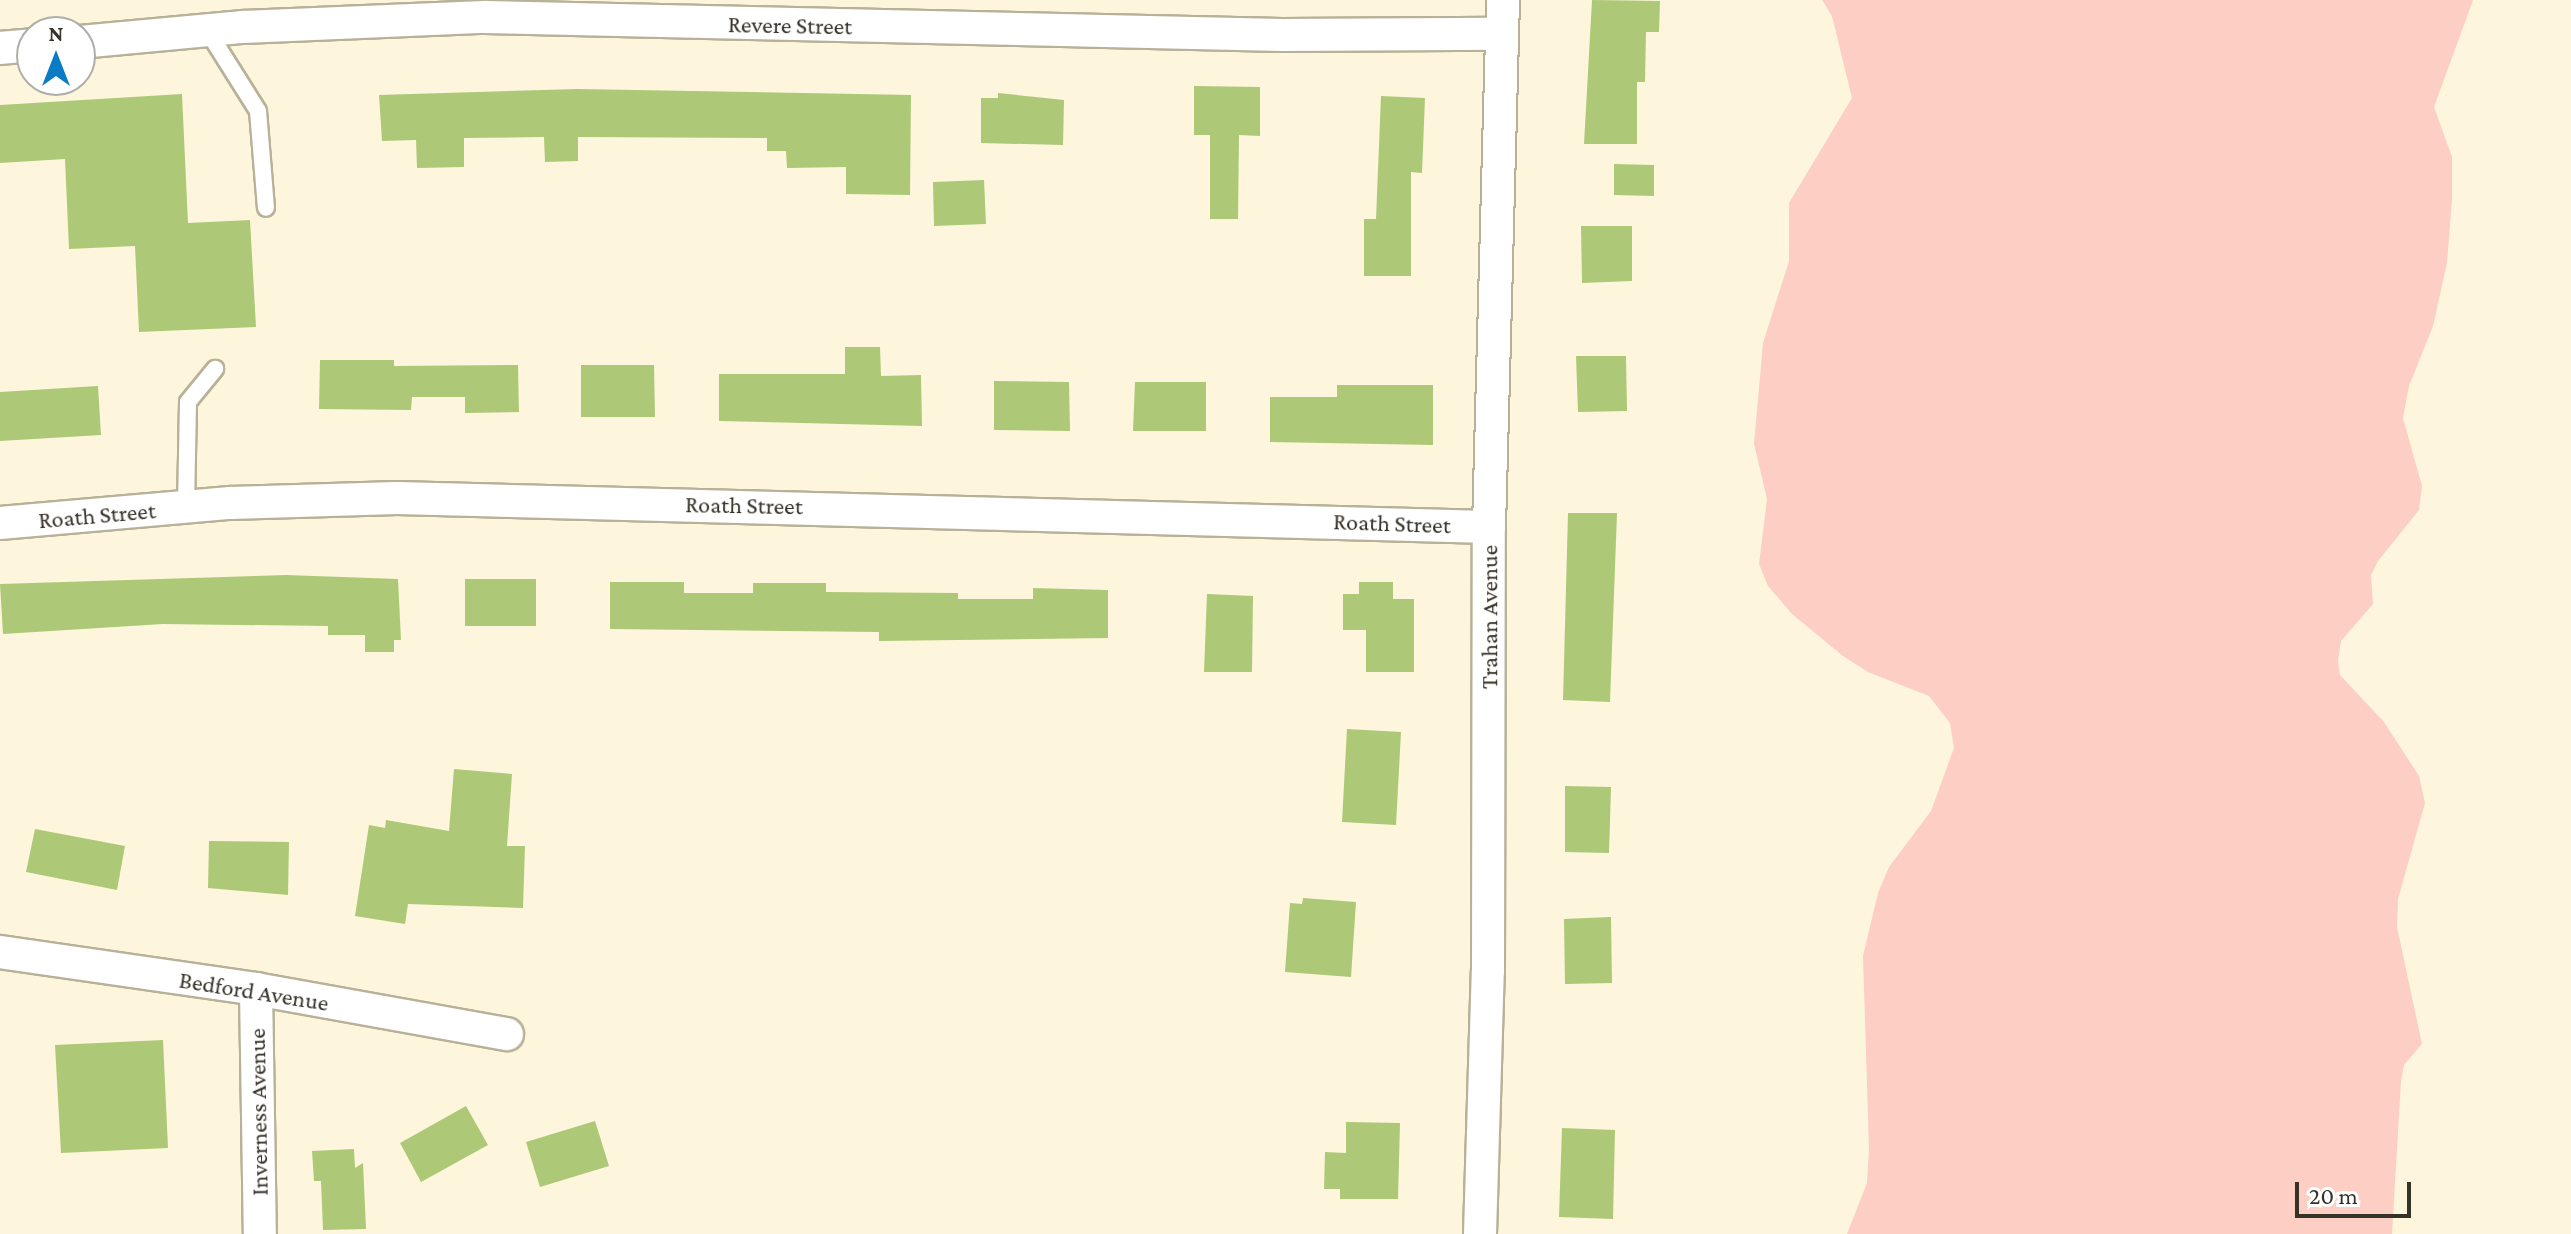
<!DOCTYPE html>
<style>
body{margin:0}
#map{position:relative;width:2571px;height:1234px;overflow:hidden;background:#fdf6dc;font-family:"Crimson Pro",serif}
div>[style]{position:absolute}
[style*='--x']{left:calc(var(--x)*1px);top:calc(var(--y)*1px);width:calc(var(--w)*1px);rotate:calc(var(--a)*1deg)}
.green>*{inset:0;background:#fccec4}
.building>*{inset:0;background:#adc876}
.roads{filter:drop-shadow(2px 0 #b8b198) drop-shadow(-2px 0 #b8b198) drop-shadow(0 2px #b8b198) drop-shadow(0 -2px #b8b198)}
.lane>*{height:16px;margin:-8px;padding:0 8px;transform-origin:8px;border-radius:8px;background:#fff}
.street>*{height:32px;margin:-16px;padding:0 16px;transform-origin:16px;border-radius:16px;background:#fff}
span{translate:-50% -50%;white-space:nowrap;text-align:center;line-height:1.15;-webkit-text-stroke:8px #fff;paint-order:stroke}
.street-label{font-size:24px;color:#353228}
.north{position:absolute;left:16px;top:16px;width:80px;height:80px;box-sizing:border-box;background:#fff;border:2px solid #aeada9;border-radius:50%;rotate:0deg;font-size:22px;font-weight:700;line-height:32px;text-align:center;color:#353228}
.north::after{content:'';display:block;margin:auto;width:28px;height:36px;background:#0a7bc5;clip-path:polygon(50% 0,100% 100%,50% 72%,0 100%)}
.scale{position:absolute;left:2295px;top:1182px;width:116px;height:36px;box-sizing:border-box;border:4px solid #353228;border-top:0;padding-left:10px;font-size:24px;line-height:28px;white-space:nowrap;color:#353228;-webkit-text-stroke:6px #fff;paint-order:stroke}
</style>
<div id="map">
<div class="green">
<div style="clip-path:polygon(1822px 0,2473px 0,2434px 107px,2452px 157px,2452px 199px,2447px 263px,2433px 326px,2409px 386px,2403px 418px,2422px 486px,2419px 510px,2378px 561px,2371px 575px,2373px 604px,2341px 641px,2338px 661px,2340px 675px,2384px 722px,2419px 776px,2425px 803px,2398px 899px,2397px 927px,2422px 1044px,2404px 1065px,2401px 1081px,2392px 1234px,1847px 1234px,1867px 1183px,1869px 1148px,1863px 956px,1878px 893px,1889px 867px,1931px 811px,1954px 748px,1950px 723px,1929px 696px,1868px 672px,1843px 656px,1792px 614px,1768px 586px,1759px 564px,1767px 499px,1754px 444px,1763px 343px,1789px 261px,1789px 203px,1852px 98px,1832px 16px)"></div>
</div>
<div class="building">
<div style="clip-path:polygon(1592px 0,1660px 1px,1659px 32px,1646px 32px,1645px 82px,1637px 82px,1637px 144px,1584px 144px)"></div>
<div style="clip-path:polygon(1194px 86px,1260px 87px,1260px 136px,1239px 135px,1238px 219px,1210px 219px,1210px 135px,1194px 135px)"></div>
<div style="clip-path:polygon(577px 89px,911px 95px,910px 195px,846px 194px,846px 167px,787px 168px,786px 151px,767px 151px,767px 138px,578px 137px,578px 161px,545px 162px,544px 137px,464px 138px,464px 167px,417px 168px,416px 140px,382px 141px,379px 95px)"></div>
<div style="clip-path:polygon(998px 93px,1064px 100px,1063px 145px,981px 143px,981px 98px,998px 98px)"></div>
<div style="clip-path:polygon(182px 94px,188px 223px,250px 220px,256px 327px,139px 332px,135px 246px,69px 249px,65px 159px,0 163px,0 105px)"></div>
<div style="clip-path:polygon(1381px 96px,1425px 98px,1422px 173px,1411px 172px,1411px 276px,1364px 276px,1364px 219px,1376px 219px)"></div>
<div style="clip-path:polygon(1614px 164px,1654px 165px,1654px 196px,1614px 195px)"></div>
<div style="clip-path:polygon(984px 180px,986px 224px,934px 226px,933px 182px)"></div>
<div style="clip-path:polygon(1581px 226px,1632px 226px,1632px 281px,1582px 283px)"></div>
<div style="clip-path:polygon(845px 347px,880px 347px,881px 376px,921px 375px,922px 426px,719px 421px,719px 374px,845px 374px)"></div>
<div style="clip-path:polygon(1576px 356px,1626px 356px,1627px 411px,1578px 412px)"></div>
<div style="clip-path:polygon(320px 360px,394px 360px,394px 366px,518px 365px,519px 412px,465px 413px,465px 397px,412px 397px,411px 410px,319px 409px)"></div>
<div style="clip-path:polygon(581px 365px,654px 365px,655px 417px,581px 417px)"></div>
<div style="clip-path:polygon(994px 381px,1069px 382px,1070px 431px,994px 430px)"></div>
<div style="clip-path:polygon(1135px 382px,1206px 382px,1206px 431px,1133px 431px)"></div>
<div style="clip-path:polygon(1337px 385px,1433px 385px,1433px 445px,1270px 442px,1270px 397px,1337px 397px)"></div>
<div style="clip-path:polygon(98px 386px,101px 435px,0 441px,0 392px)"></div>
<div style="clip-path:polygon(1568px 513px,1617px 513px,1610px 702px,1563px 700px)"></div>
<div style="clip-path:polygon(286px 575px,398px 579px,401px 640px,394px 640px,394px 652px,365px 652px,365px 635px,328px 635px,328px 626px,163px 624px,3px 634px,0 584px)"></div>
<div style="clip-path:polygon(465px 579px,536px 579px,536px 626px,465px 626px)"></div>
<div style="clip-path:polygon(610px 582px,684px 582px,684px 593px,753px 593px,753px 583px,826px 583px,826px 592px,958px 593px,958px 599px,1033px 599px,1033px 588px,1108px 590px,1108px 638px,879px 641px,879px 632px,610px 629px)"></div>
<div style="clip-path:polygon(1359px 582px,1393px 582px,1393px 599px,1414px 599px,1414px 672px,1366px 672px,1366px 630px,1343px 630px,1343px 594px,1359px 594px)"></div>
<div style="clip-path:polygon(1207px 594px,1253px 596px,1252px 672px,1204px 672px)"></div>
<div style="clip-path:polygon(1347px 729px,1401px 732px,1396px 825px,1342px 822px)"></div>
<div style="clip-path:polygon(454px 769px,512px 774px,507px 846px,525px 846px,523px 908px,408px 904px,405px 924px,355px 916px,369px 825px,385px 828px,386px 820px,449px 831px)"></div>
<div style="clip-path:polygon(1565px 786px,1611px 787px,1609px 853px,1565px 852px)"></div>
<div style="clip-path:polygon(35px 829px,125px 846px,117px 890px,26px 872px)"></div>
<div style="clip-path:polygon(209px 841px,289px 842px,288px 895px,208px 888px)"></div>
<div style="clip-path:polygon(1303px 898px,1356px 902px,1351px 977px,1285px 972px,1290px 903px,1302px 904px)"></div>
<div style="clip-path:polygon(1611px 917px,1612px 983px,1565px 984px,1564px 919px)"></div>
<div style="clip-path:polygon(163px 1040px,168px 1148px,61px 1153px,55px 1045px)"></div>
<div style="clip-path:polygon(466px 1106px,488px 1145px,421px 1182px,400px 1143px)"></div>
<div style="clip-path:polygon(595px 1121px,609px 1166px,540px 1187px,526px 1142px)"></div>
<div style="clip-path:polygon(1346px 1122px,1400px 1123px,1398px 1199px,1340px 1199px,1340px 1189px,1324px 1189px,1325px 1152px,1346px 1153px)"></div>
<div style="clip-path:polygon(1562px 1128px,1615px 1130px,1613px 1219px,1559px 1217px)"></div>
<div style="clip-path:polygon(354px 1149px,355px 1168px,363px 1163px,366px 1229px,323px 1230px,321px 1181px,314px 1181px,312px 1151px)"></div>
</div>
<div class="roads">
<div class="lane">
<div style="--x:207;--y:30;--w:96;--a:57.8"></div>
<div style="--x:258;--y:111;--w:97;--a:85.3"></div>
<div style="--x:186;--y:507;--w:105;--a:-88.9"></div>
<div style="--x:188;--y:402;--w:43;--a:-50.7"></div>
</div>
<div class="street">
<div style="--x:80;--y:42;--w:164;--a:-5.3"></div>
<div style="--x:243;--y:27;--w:242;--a:-2.4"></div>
<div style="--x:485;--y:17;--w:797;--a:1.29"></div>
<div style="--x:1282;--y:35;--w:219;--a:-0.3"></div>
<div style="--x:0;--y:48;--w:32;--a:-5"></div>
<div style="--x:0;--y:523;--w:231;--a:-5"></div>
<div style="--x:230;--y:503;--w:167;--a:-1.7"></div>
<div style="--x:397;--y:498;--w:1092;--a:1.52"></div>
<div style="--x:0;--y:952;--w:259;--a:8.2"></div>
<div style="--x:256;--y:989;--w:255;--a:10.2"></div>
<div style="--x:256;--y:989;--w:245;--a:89.1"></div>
<div style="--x:1480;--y:1234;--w:263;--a:-88.3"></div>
<div style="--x:1488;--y:971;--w:444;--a:-89.9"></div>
<div style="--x:1489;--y:527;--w:527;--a:-88.48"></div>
</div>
</div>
<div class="street-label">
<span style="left:790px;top:25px;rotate:1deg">Revere Street</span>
<span style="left:744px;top:505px;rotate:1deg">Roath Street</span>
<span style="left:97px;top:515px;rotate:-5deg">Roath Street</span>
<span style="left:1392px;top:523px;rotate:2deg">Roath Street</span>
<span style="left:1489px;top:617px;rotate:-90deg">Trahan Avenue</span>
<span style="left:254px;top:991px;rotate:9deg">Bedford Avenue</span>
<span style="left:258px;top:1112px;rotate:-91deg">Inverness Avenue</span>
</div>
<div class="north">N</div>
<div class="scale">20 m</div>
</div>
